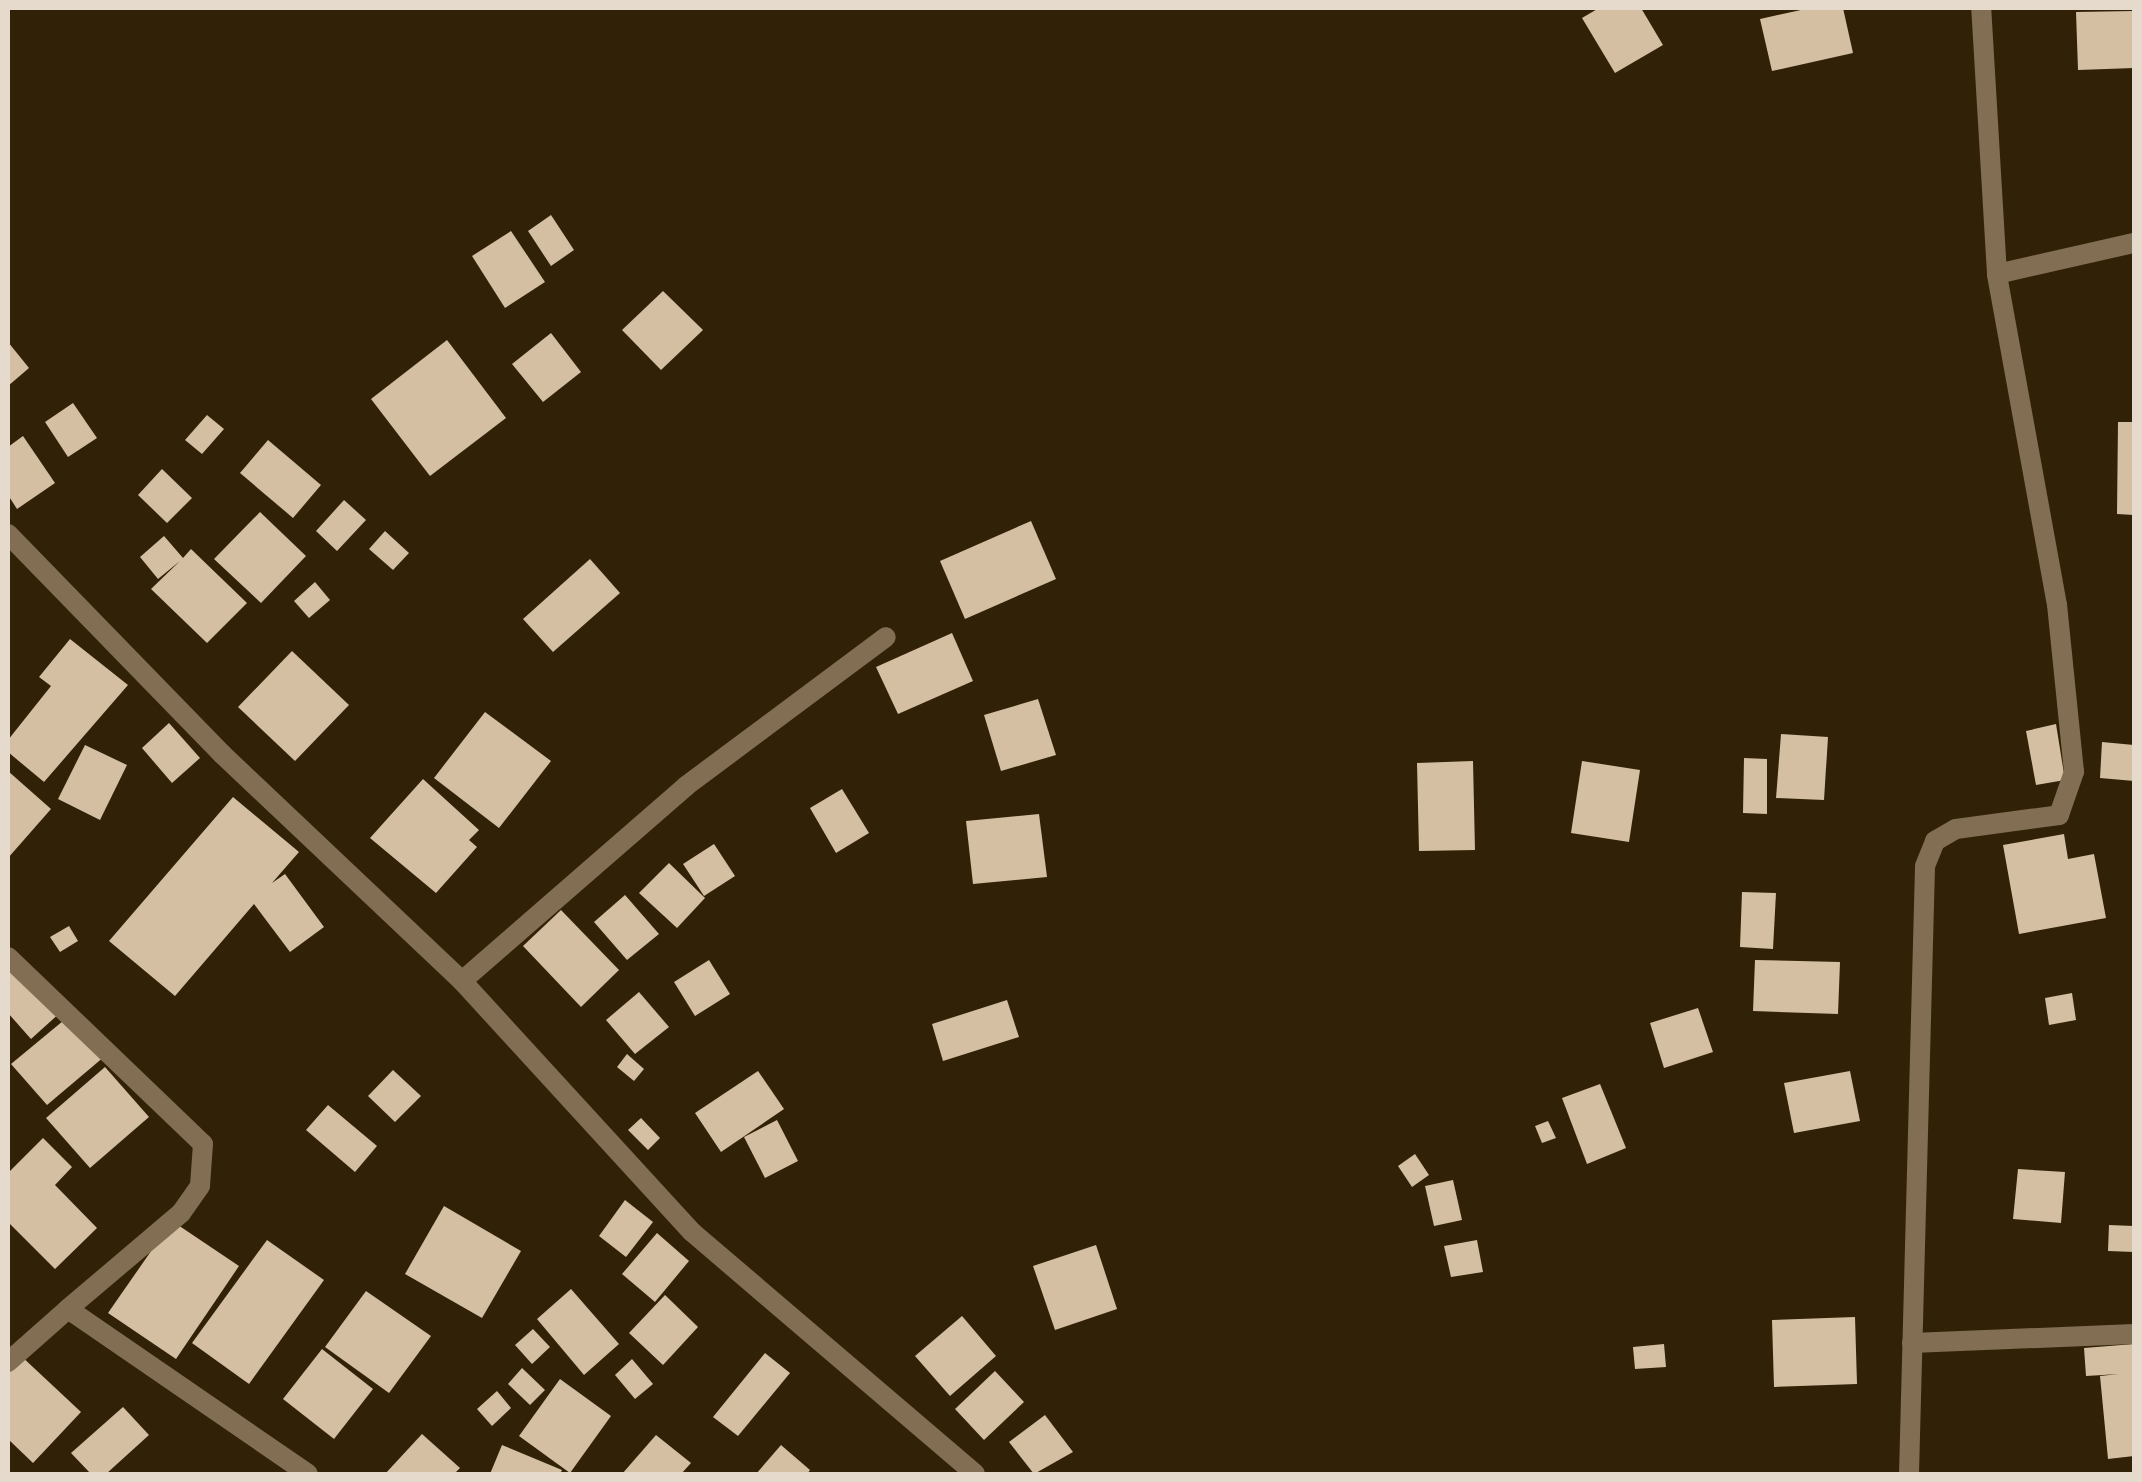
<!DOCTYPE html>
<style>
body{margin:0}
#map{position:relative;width:2142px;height:1482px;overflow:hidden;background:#312107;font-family:Spectral,serif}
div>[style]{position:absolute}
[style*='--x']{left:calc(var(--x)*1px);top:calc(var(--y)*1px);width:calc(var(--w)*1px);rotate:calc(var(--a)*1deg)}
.building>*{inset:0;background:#d4bfa2}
.service>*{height:20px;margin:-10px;padding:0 10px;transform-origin:10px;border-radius:10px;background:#816e53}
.minor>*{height:20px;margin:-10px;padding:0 10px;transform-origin:10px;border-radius:10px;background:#816e53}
span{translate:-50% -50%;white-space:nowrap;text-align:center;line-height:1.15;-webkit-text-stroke:10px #312107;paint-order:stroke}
.frame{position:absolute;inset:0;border:10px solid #e5dacc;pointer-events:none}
</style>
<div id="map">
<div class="building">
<div style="clip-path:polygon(1599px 8px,1641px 8px,1663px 45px,1615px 73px,1582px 18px)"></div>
<div style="clip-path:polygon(1810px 8px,1843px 8px,1853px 53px,1772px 71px,1760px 19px)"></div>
<div style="clip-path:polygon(2134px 11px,2134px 68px,2078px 70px,2076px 12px)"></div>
<div style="clip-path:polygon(551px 215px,574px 250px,551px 266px,528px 231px)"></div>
<div style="clip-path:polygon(511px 231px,545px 282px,505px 308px,472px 256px)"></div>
<div style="clip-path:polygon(663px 291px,703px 330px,661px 370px,622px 330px)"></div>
<div style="clip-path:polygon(551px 333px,581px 372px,543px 402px,512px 364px)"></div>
<div style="clip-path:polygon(447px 340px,506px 418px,430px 476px,371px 399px)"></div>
<div style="clip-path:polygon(8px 342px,29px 368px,8px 386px)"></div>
<div style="clip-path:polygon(73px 403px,97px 438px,68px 457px,45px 422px)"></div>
<div style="clip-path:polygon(207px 415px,224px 429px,202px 454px,185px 440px)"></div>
<div style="clip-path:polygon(2118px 422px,2134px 422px,2134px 515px,2117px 514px)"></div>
<div style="clip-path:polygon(23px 436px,55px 483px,17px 509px,8px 495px,8px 447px)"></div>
<div style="clip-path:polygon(268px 440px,321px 485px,293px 518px,240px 473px)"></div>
<div style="clip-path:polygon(162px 469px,192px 498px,167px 523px,138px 495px)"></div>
<div style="clip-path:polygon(344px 500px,366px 520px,337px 551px,316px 531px)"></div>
<div style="clip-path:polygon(260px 512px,306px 556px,261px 603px,214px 559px)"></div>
<div style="clip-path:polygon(1031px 521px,1056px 579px,965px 619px,940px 561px)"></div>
<div style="clip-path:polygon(385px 531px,409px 553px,393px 570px,369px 549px)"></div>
<div style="clip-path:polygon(164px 536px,183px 558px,191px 549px,247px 603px,207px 643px,151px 589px,180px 561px,158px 579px,140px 557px)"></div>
<div style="clip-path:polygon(590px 559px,620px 593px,553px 652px,523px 619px)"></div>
<div style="clip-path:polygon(315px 582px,330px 600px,309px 618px,294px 601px)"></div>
<div style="clip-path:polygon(952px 633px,973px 681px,898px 714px,876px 667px)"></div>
<div style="clip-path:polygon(70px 639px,128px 685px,44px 782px,8px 752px,8px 740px,51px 686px,39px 677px)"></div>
<div style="clip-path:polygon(292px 651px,349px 705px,295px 761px,238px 707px)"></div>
<div style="clip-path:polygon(1038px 699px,1056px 755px,1001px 771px,984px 715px)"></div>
<div style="clip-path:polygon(485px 712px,551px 761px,499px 828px,434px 778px)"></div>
<div style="clip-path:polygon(169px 723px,200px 758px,172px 783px,142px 748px)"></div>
<div style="clip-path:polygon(2056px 724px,2065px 780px,2036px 785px,2026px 731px)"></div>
<div style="clip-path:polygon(1781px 734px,1828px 737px,1824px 800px,1776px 798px)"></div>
<div style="clip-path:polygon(2102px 742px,2134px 745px,2134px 781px,2100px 778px)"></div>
<div style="clip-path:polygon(85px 745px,127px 765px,100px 820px,58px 799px)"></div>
<div style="clip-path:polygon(1744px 758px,1767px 759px,1767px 814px,1743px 813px)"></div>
<div style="clip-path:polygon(1473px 761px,1475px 850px,1419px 851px,1417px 763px)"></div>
<div style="clip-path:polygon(1582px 761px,1640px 770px,1629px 842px,1571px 833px)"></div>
<div style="clip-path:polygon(8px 771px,51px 809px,8px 858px)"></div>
<div style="clip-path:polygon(423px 779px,479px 830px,469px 840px,477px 847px,436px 893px,370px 838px)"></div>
<div style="clip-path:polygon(842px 789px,869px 833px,836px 853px,810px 808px)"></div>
<div style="clip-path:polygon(233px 797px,299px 852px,272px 883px,285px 874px,324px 927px,290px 952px,254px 904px,175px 996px,109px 941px)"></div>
<div style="clip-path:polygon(1039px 814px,1047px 877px,973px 884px,966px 821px)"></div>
<div style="clip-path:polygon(2064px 834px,2068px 859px,2094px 854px,2106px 918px,2019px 934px,2003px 845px)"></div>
<div style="clip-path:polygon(714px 844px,735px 876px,704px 896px,683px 864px)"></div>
<div style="clip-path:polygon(669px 863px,705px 898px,677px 928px,639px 893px)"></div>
<div style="clip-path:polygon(1742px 892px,1776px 893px,1773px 949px,1740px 947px)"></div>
<div style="clip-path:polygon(625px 895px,659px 934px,627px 960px,594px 922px)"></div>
<div style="clip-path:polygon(561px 910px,619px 970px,581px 1007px,523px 946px)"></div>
<div style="clip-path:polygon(69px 926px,78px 941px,60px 952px,50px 937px)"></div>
<div style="clip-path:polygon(709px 960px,730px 994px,695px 1016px,674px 982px)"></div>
<div style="clip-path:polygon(1755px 960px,1840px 962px,1838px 1014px,1753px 1011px)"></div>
<div style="clip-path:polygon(8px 965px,62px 1011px,31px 1039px,8px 1013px)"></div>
<div style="clip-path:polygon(639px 992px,669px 1027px,635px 1054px,606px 1020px)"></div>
<div style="clip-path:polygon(2072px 993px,2076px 1020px,2049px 1025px,2045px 998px)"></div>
<div style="clip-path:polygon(1007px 1000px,1019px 1037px,943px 1061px,932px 1024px)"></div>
<div style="clip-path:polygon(1698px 1008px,1713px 1052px,1664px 1068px,1650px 1023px)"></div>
<div style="clip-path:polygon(69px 1016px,105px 1056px,47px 1105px,11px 1064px)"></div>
<div style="clip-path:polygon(627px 1054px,644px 1069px,634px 1081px,617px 1067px)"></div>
<div style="clip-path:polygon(105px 1067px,149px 1117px,90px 1168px,46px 1118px)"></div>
<div style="clip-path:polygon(393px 1070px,421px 1096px,395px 1122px,368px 1096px)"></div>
<div style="clip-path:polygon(758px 1071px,784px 1109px,721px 1152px,695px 1113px)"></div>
<div style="clip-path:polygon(1850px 1071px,1860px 1121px,1794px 1133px,1784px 1083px)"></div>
<div style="clip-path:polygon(1600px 1084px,1626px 1148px,1587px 1164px,1562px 1098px)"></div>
<div style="clip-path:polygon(328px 1105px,377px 1146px,355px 1172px,306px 1130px)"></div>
<div style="clip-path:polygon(641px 1118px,660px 1138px,648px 1150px,628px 1130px)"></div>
<div style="clip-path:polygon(777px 1120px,798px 1161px,765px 1178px,744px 1137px)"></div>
<div style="clip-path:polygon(1548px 1121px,1556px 1138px,1542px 1143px,1535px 1126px)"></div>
<div style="clip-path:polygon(43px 1138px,72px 1167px,55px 1185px,97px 1228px,55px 1269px,8px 1222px,8px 1173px)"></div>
<div style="clip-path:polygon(1415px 1154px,1429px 1175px,1412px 1187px,1398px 1166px)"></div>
<div style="clip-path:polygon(2018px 1169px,2065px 1172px,2061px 1223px,2013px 1219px)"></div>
<div style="clip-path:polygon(1453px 1180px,1462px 1220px,1434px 1226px,1425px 1186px)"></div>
<div style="clip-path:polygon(625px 1200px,653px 1222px,626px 1257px,599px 1236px)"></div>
<div style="clip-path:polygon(444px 1206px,521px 1251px,482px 1318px,405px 1274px)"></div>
<div style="clip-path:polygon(172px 1221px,239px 1266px,176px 1359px,108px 1313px)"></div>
<div style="clip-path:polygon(2109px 1225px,2134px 1226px,2134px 1252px,2108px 1251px)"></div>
<div style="clip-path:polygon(657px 1233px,689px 1261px,655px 1302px,622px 1274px)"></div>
<div style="clip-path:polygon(267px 1240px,324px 1280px,249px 1384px,192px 1343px)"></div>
<div style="clip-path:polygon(1477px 1240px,1483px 1272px,1451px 1277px,1444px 1246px)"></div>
<div style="clip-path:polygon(1096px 1245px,1117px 1309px,1055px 1330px,1033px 1266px)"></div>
<div style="clip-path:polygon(571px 1289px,619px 1344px,584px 1375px,537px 1319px)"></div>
<div style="clip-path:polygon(366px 1291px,431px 1336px,389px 1393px,325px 1347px)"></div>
<div style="clip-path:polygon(665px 1295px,698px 1327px,663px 1365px,629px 1333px)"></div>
<div style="clip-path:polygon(962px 1316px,996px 1356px,950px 1396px,915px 1356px)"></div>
<div style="clip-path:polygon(1855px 1317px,1857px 1384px,1774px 1387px,1772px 1320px)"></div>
<div style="clip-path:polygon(533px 1329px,550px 1347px,532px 1364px,515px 1345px)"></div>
<div style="clip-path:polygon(1664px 1344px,1666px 1367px,1635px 1369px,1633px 1347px)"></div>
<div style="clip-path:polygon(2134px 1344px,2134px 1456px,2108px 1459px,2100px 1376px,2119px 1374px,2086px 1376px,2084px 1348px)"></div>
<div style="clip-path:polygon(322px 1349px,373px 1389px,334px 1439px,283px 1399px)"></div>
<div style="clip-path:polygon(765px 1353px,790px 1373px,738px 1436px,713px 1417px)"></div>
<div style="clip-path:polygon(19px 1354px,81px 1412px,33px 1463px,8px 1439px,8px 1367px)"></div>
<div style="clip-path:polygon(632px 1359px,653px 1384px,635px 1399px,615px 1375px)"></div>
<div style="clip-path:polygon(522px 1368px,545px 1390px,530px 1405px,508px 1384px)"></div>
<div style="clip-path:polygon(995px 1371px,1024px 1402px,984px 1440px,955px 1409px)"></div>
<div style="clip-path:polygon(560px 1379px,611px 1416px,570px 1473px,519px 1436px)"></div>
<div style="clip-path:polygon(497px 1391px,511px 1408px,492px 1426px,477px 1409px)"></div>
<div style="clip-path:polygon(123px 1407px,149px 1435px,106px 1474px,91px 1474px,71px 1453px)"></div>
<div style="clip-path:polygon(1045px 1415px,1073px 1452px,1034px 1474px,1009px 1442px)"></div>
<div style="clip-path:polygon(422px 1434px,460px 1468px,454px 1474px,385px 1474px)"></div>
<div style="clip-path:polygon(656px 1435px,691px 1463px,681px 1474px,622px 1474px)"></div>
<div style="clip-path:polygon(502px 1445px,562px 1470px,560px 1474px,490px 1474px)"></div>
<div style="clip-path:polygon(781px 1445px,810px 1470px,807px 1474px,756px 1474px)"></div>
</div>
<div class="service">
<div style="--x:462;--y:981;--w:297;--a:-41"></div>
<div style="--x:686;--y:786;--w:249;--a:-36.7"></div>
<div style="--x:8;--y:1362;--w:80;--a:-41.5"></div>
<div style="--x:68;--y:1309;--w:291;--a:34.5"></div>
</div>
<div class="minor">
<div style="--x:1997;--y:274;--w:140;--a:-12.8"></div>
<div style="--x:8;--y:534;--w:307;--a:45.8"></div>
<div style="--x:222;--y:754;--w:330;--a:43.4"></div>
<div style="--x:462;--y:981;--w:340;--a:47.5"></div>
<div style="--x:692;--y:1232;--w:372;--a:40.5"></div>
<div style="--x:8;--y:957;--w:270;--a:43.8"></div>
<div style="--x:203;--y:1144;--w:42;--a:94.1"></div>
<div style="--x:200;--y:1186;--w:33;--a:125"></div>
<div style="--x:181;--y:1213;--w:148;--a:139.7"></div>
<div style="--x:1912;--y:1343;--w:222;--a:-2.3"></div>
<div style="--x:1909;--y:1474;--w:608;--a:-88.49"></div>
<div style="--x:1925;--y:866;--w:27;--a:-68"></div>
<div style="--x:1935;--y:841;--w:24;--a:-30"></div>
<div style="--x:1956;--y:829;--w:104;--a:-7.7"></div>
<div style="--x:2059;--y:815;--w:46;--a:-70.8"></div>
<div style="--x:2074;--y:772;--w:168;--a:-95.8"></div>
<div style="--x:2057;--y:605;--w:336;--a:-100.3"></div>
<div style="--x:1997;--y:274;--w:266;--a:-93.4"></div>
</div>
<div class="frame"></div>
</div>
